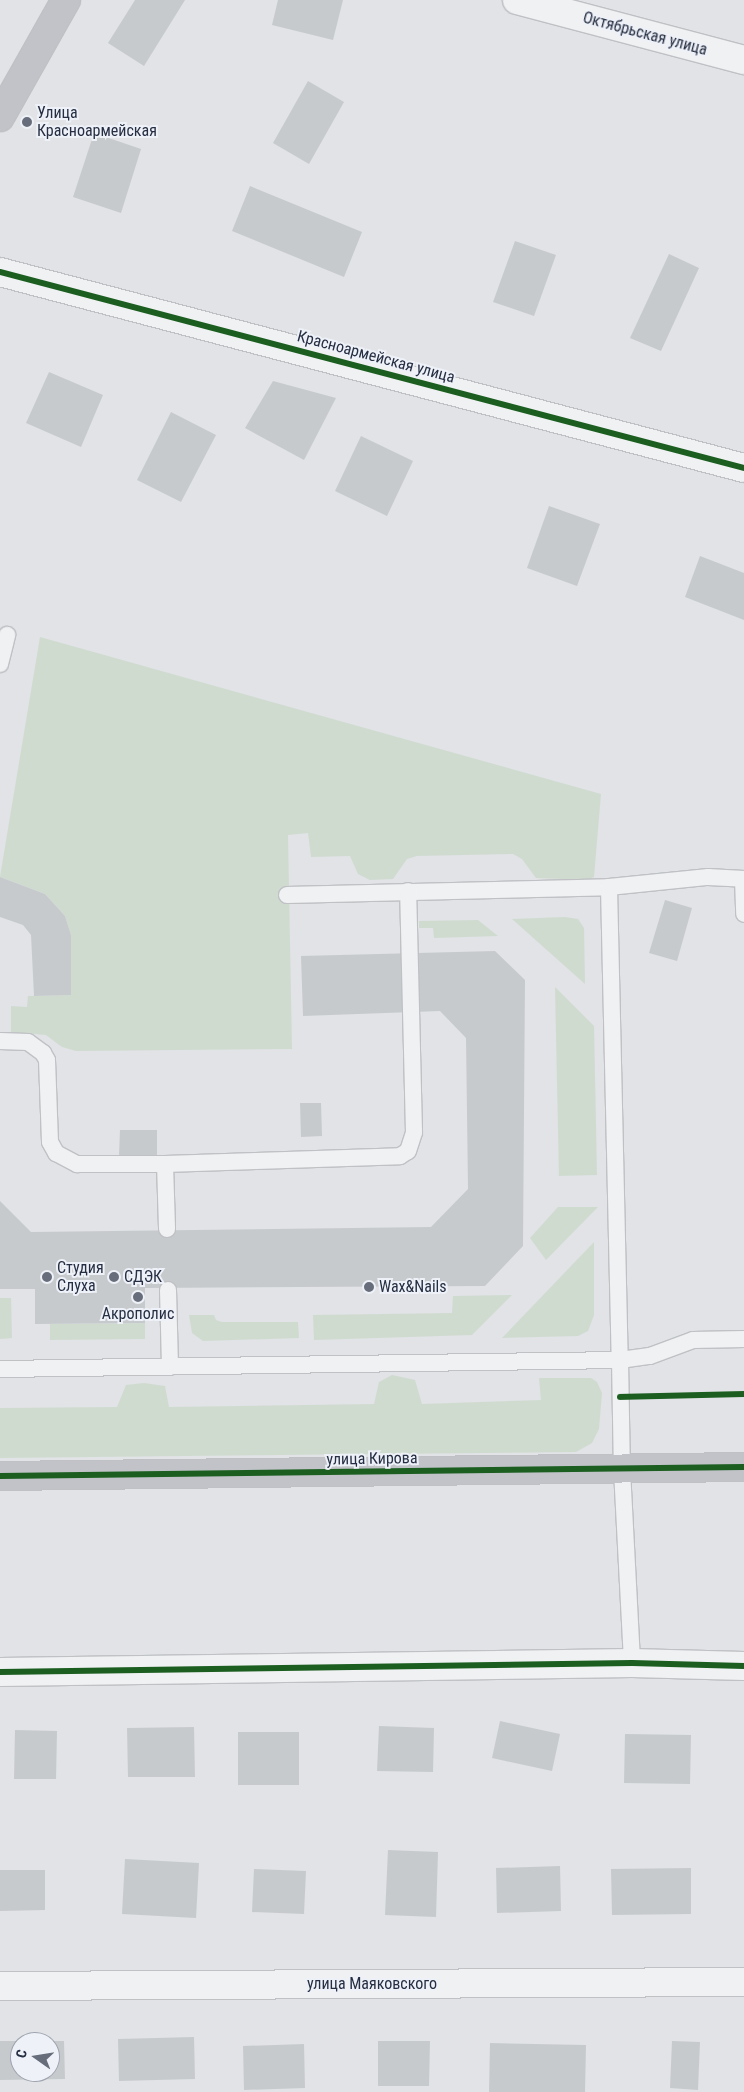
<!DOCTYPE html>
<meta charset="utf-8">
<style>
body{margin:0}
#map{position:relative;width:744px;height:2092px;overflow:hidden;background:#e1e3e6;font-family:"Roboto Condensed",sans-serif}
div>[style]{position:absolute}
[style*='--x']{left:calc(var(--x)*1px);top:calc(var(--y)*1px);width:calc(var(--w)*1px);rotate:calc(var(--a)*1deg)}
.green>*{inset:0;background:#d0dbd0}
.building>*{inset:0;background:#c7cacd}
.roads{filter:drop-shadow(1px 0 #bfc1c4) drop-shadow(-1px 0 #bfc1c4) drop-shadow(0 1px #bfc1c4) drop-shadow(0 -1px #bfc1c4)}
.lane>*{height:16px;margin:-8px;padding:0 8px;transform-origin:8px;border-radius:8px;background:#f0f1f3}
.street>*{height:28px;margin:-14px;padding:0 14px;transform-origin:14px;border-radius:14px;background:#f0f1f3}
.secondary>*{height:28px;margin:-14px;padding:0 14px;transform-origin:14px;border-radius:14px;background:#c1c3c9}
.cycleway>*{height:6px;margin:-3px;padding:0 3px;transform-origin:3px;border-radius:3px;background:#1b5e20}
.dots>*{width:14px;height:14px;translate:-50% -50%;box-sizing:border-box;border:2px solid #eef1f7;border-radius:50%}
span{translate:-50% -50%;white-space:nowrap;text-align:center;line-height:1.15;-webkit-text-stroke:4px #eef1f7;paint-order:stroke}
.street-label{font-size:16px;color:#252e42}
.poi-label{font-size:16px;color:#252e42}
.left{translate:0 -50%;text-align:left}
.north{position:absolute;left:10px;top:2032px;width:50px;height:50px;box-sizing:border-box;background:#eef1f7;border:1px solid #9ea3af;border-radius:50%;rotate:283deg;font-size:14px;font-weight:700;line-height:20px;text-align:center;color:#252e42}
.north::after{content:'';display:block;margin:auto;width:18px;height:22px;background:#676d7b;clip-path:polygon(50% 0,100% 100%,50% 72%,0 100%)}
</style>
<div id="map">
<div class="green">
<div style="clip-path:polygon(40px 637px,601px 794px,594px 877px,587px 880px,536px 878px,522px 859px,513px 854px,417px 856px,407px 859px,393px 879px,370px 880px,358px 874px,350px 856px,311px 857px,308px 833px,288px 835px,292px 1049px,76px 1051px,62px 1047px,46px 1035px,11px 1032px,11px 1006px,27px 1007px,28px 996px,71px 995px,71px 935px,65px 916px,45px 894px,0 877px)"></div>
<div style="clip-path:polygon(565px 917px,578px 919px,584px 928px,585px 984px,512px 919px)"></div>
<div style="clip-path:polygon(478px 920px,498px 936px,434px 938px,433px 928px,419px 928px,419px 921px)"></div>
<div style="clip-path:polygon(555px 987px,594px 1026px,597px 1175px,559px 1176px)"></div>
<div style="clip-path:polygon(558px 1207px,598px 1207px,546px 1260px,530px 1238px)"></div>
<div style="clip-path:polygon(594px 1242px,594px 1315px,588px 1331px,578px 1336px,502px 1338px)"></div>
<div style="clip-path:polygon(512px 1295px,472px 1335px,314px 1340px,313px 1315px,452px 1313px,453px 1296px)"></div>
<div style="clip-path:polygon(0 1298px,11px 1298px,12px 1338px,0 1339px)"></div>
<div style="clip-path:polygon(189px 1315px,214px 1315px,216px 1320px,222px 1322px,298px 1322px,299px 1338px,203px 1341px,192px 1333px)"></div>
<div style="clip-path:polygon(145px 1323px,145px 1339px,50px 1340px,50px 1324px)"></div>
<div style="clip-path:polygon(392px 1375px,415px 1380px,422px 1404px,541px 1400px,539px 1378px,591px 1378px,597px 1382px,602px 1393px,599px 1429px,592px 1443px,576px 1452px,0 1458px,0 1408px,117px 1407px,126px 1385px,144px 1383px,165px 1386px,169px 1407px,374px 1404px,379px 1382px)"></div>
</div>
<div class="building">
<div style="clip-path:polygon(135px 0,185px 0,144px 66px,108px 43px)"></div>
<div style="clip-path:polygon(278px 0,343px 0,333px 40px,272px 25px)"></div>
<div style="clip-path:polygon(308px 81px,344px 102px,309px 164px,273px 143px)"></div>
<div style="clip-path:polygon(94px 133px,141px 149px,121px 213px,73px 197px)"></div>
<div style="clip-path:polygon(250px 186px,362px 232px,344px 277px,232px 231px)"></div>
<div style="clip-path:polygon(515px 241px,556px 255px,534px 316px,493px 302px)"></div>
<div style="clip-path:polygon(669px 254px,699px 268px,661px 351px,630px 338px)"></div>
<div style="clip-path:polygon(49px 372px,103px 395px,81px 447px,26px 423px)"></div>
<div style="clip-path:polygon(273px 381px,336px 398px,304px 460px,245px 428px)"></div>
<div style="clip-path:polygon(171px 412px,216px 435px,181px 502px,137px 480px)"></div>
<div style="clip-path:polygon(361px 436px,413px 461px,387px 516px,335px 491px)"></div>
<div style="clip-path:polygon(549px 506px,600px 524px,577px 586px,527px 568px)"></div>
<div style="clip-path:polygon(700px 556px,744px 573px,744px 620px,685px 597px)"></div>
<div style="clip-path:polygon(0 877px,45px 894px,65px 916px,71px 935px,71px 995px,34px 996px,31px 935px,23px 925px,0 917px)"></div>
<div style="clip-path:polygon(665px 900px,692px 908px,677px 961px,649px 953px)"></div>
<div style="clip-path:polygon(495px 951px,525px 980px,523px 1246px,485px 1286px,145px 1288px,145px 1323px,35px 1324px,35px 1289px,0 1289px,0 1201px,31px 1232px,431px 1227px,468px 1189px,466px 1038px,440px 1011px,303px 1016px,301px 956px)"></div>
<div style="clip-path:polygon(300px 1103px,321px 1103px,322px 1136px,301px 1137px)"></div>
<div style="clip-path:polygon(120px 1130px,157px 1130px,157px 1156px,119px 1156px)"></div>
<div style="clip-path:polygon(500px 1721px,560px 1734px,552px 1771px,492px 1758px)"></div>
<div style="clip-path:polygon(379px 1726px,434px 1728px,433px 1772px,377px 1771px)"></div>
<div style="clip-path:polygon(194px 1727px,195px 1777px,128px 1777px,127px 1728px)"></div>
<div style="clip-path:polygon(15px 1730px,57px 1731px,56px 1779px,14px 1779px)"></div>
<div style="clip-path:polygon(238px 1732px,299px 1732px,299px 1785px,238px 1785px)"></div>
<div style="clip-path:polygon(625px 1734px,691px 1735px,690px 1784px,624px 1783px)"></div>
<div style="clip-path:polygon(388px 1850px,438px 1852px,436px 1917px,385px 1915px)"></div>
<div style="clip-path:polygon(125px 1859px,199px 1863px,196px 1918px,122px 1914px)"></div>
<div style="clip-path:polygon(560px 1866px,561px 1911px,497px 1913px,496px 1868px)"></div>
<div style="clip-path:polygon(691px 1868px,691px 1914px,612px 1915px,611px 1869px)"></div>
<div style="clip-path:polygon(254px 1869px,306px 1871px,304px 1914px,252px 1912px)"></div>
<div style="clip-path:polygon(0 1870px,45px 1870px,45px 1910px,0 1911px)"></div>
<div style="clip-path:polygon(194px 2037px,195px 2079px,119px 2081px,118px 2039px)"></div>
<div style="clip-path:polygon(0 2041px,20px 2041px,20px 2072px,50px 2072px,50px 2041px,64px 2041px,65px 2079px,0 2080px)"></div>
<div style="clip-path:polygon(378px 2041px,430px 2041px,429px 2086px,378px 2086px)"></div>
<div style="clip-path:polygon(672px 2041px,700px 2042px,698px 2090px,670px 2088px)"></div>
<div style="clip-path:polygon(490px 2043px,586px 2045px,585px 2092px,489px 2092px)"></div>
<div style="clip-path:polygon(304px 2044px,305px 2088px,244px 2090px,243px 2046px)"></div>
</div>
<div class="roads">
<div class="lane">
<div style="--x:0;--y:664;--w:30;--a:-76"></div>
<div style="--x:743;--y:879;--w:35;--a:88"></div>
<div style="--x:609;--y:887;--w:100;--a:-5.8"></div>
<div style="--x:708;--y:877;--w:36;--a:3"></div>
<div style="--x:287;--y:895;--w:322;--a:-1.4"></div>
<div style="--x:609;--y:887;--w:473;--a:88.7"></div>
<div style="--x:620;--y:1360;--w:30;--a:-8"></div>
<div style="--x:650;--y:1356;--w:46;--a:-20.4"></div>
<div style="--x:693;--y:1340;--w:51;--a:-1.1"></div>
<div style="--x:0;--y:1041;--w:28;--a:2"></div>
<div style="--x:28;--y:1042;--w:19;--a:36"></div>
<div style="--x:43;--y:1053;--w:8;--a:60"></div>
<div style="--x:47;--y:1060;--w:82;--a:87.9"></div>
<div style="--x:50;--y:1142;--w:13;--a:61"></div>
<div style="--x:56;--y:1153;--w:24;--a:28"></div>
<div style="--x:77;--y:1164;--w:88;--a:0"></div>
<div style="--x:165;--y:1164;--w:235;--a:-1.9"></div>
<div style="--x:400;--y:1156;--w:9;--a:-32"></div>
<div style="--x:408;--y:1151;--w:20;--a:-72"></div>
<div style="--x:414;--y:1132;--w:241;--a:-91.4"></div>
<div style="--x:165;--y:1164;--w:65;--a:88.2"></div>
<div style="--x:168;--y:1290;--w:77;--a:88.5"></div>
<div style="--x:0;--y:1369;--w:620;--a:-0.83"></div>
<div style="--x:620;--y:1360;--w:110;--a:89"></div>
<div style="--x:622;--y:1470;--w:193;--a:87"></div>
</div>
<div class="street">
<div style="--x:517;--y:0;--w:235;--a:14.8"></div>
<div style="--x:0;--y:272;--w:769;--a:14.76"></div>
<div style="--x:0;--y:1672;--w:632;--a:-0.82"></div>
<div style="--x:632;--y:1663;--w:112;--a:1.5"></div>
<div style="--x:0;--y:1986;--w:744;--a:-0.31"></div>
</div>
<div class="secondary">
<div style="--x:0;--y:117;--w:134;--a:-60.6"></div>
<div style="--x:0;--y:1476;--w:744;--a:-0.69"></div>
</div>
</div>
<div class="cycleway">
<div style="--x:0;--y:272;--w:769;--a:14.76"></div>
<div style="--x:620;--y:1397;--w:124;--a:-1.4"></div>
<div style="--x:0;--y:1476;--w:744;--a:-0.69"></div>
<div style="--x:0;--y:1672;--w:632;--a:-0.82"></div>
<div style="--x:632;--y:1663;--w:112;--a:1.5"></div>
</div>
<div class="dots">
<div style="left:27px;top:122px;background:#676d7b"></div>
<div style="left:47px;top:1277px;background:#676d7b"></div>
<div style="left:114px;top:1277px;background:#676d7b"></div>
<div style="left:369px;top:1287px;background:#676d7b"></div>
<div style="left:138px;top:1297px;background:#676d7b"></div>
</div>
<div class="street-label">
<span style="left:645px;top:34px;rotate:15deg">Октябрьская улица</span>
<span style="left:376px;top:357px;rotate:15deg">Красноармейская улица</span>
<span style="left:372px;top:1459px;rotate:-1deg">улица Кирова</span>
<span style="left:372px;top:1984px">улица Маяковского</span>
</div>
<div class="poi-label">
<span class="left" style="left:37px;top:122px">Улица<br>Красноармейская</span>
<span class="left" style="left:57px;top:1277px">Студия<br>Слуха</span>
<span class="left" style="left:124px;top:1277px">СДЭК</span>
<span class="left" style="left:379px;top:1287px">Wax&amp;Nails</span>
<span style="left:138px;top:1314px">Акрополис</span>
</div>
<div class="north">С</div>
</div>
